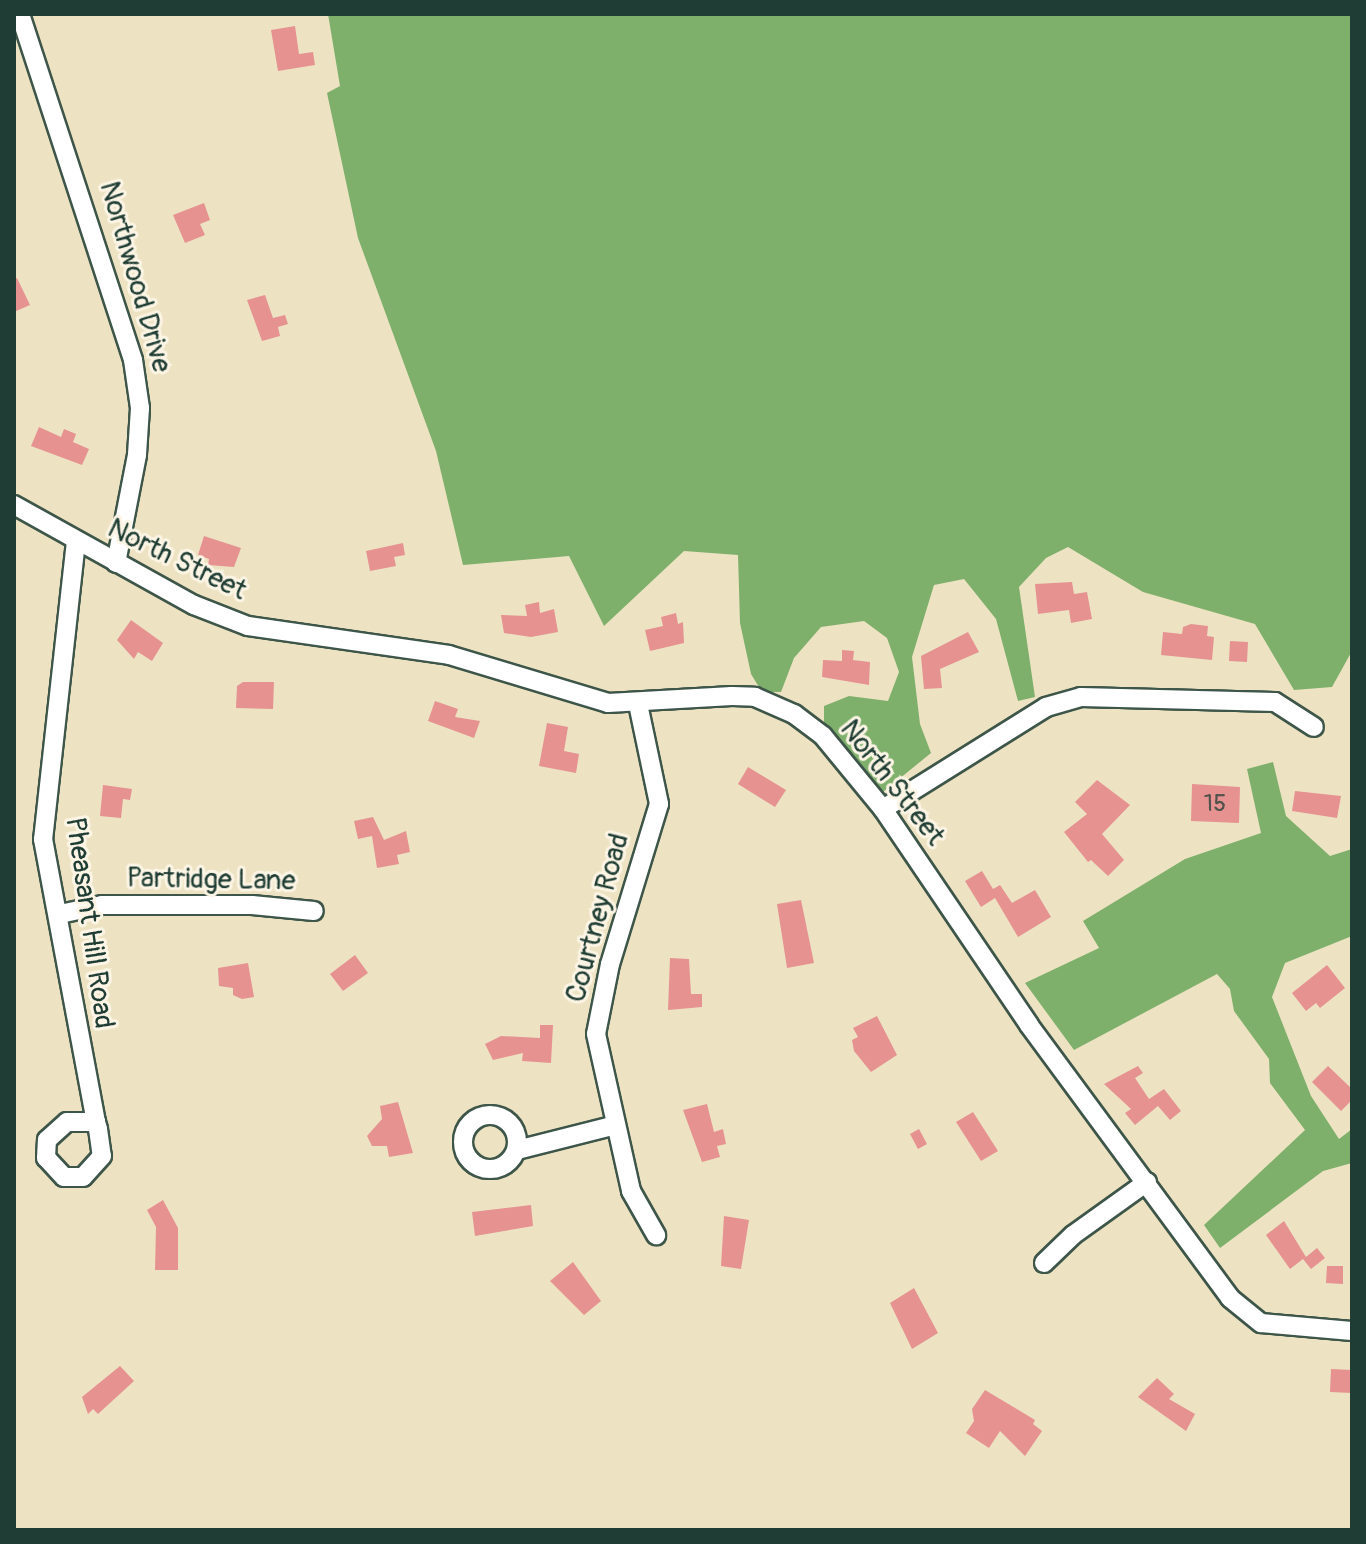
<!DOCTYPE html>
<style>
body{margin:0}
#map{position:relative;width:1366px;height:1544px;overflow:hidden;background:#ede3c3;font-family:Pangolin,sans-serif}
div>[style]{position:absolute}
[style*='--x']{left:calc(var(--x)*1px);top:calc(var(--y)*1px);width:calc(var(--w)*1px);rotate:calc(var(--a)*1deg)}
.forest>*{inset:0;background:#7eb06b}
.building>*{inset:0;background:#e59291}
.roads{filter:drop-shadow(2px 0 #3e5649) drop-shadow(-2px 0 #3e5649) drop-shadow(0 2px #3e5649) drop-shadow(0 -2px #3e5649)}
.minor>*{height:18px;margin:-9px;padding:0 9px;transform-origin:9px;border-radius:9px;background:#fff}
.minor>.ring{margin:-9px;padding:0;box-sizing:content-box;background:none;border:18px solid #fff;border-radius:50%}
span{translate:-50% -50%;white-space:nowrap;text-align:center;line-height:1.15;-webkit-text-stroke:6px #fcf5e5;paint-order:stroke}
.number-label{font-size:24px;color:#50524b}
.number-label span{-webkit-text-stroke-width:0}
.street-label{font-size:28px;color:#1f3d34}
.frame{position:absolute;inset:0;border:16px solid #1f3d34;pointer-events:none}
</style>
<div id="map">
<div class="forest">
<div style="clip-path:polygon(328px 14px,1352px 14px,1352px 651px,1332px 687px,1294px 690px,1255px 624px,1143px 592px,1068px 547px,1046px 558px,1019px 587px,1035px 697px,1018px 701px,996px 619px,964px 579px,934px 585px,912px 657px,920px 724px,931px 753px,883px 792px,824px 727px,824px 706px,849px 696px,888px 701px,899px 672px,887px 638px,864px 621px,821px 627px,794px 658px,781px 692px,762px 692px,751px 674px,740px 623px,738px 555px,684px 551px,604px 626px,569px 556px,463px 565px,436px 451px,358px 238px,327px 93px,340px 86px)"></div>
<div style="clip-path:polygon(1273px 762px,1286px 816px,1330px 856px,1352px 849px,1352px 936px,1285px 963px,1272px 997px,1311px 1096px,1339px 1139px,1352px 1129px,1352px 1163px,1323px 1171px,1220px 1248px,1204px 1225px,1305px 1130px,1270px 1083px,1269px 1059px,1234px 1011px,1230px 989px,1217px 974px,1074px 1050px,1025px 983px,1099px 948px,1083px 921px,1185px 859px,1261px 833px,1247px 769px)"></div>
</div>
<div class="building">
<div style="clip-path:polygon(295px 26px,299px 54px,313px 52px,315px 65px,278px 71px,271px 30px)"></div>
<div style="clip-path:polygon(204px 203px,210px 220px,200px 224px,205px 235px,185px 243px,173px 215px)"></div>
<div style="clip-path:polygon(17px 278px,30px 305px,14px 312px,14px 279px)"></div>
<div style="clip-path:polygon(265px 295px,273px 318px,285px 315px,288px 324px,278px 327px,280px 336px,262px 341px,247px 300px)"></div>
<div style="clip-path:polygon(39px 427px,61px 437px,64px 429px,76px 434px,73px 442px,89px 449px,82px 465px,31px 446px)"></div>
<div style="clip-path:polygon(204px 536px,241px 548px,234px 567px,208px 565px,209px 559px,198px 555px)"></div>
<div style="clip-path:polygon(403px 543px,405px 555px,394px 557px,396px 566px,370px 571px,366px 551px)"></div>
<div style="clip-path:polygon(1072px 582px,1074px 594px,1087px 592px,1092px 619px,1071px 623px,1069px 610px,1038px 614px,1035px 584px)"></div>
<div style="clip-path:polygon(539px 602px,540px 613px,554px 609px,558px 632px,531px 637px,504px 633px,501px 615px,527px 616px,525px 605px)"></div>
<div style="clip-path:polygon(676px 613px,678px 624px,683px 622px,684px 643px,650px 651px,645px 630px,663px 626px,661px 617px)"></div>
<div style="clip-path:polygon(131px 620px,163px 643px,152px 661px,138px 652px,134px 659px,117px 640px)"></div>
<div style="clip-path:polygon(1191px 624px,1208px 626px,1207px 636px,1214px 637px,1212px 660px,1161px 655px,1163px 632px,1182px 634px,1183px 627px)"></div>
<div style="clip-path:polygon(968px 632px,979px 652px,940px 669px,942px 688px,924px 689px,921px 656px)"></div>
<div style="clip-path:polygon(1230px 641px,1248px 642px,1247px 662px,1229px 661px)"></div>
<div style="clip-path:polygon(842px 650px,854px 651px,853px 660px,870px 662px,869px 685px,822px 677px,823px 660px,842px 661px)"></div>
<div style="clip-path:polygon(243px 682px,274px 682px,273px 709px,236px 708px,237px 686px)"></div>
<div style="clip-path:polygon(435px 701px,458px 709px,455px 717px,480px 721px,474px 738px,428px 721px)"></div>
<div style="clip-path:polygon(547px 723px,568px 727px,564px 751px,579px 754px,576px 773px,539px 766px)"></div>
<div style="clip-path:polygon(748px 767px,786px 790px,775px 807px,738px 784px)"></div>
<div style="clip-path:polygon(1097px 780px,1130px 805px,1102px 834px,1124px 860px,1108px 876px,1091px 860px,1088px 862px,1064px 832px,1087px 814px,1075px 802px)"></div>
<div style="clip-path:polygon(1192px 784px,1240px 787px,1239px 823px,1191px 821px)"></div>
<div style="clip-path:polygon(103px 785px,132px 789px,130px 800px,123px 799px,121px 818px,100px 816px)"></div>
<div style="clip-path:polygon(1295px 791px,1341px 796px,1337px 818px,1292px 811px)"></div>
<div style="clip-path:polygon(373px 817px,384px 840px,406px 831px,410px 852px,397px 855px,399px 864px,377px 868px,372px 836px,358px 839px,354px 821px)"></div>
<div style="clip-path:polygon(982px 871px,993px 889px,1000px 885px,1012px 903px,1035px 890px,1051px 917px,1018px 937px,995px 898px,981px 907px,965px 881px)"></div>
<div style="clip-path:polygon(801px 900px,814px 963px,787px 968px,777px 904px)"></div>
<div style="clip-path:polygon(355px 955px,368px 973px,343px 991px,330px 974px)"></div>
<div style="clip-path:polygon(670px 958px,689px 959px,691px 994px,702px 994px,702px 1007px,668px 1010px)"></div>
<div style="clip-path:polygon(248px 963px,254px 997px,242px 999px,233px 995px,233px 988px,219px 986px,218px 968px)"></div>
<div style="clip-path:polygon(1327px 965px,1345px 988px,1320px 1008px,1316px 1003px,1306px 1011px,1292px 993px)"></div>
<div style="clip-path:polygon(877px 1016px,897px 1055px,871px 1072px,854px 1051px,852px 1040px,858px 1037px,853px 1028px)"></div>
<div style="clip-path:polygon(540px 1025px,553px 1025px,551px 1063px,522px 1061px,523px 1053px,493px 1060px,485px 1044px,501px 1036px,540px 1038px)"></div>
<div style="clip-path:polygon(1138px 1066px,1143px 1073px,1135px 1078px,1149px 1099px,1164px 1089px,1181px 1111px,1170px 1120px,1158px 1106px,1135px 1125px,1125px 1113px,1131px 1109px,1104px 1084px)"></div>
<div style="clip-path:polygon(1328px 1066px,1352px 1089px,1352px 1100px,1341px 1111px,1312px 1082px)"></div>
<div style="clip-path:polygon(398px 1102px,413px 1153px,389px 1157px,387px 1146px,372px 1146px,367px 1136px,382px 1119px,380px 1106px)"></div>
<div style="clip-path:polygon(707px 1104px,714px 1132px,723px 1129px,726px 1144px,717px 1146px,720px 1157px,702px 1162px,683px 1110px)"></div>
<div style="clip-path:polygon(973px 1112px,998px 1151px,981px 1161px,956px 1122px)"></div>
<div style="clip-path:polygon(919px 1129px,927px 1144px,918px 1149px,910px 1134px)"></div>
<div style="clip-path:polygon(163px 1200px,178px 1228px,178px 1270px,155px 1270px,156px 1227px,147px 1210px)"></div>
<div style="clip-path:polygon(531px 1205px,533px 1226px,475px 1236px,472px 1212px)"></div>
<div style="clip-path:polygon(724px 1216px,749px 1220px,741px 1269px,721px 1266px)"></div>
<div style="clip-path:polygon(1284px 1221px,1306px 1257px,1317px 1248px,1325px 1258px,1311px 1269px,1303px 1259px,1290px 1269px,1266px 1235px)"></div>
<div style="clip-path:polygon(573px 1262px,601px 1301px,584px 1315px,550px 1281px)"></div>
<div style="clip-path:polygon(1327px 1266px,1343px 1266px,1343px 1284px,1326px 1283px)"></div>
<div style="clip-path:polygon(914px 1288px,938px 1333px,912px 1349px,890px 1303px)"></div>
<div style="clip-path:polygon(120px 1366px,134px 1381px,98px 1414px,93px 1409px,88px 1414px,82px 1397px)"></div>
<div style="clip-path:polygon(1331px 1369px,1352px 1370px,1352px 1393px,1330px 1392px)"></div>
<div style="clip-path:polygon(1157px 1378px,1174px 1394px,1169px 1399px,1195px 1414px,1186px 1431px,1138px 1397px)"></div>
<div style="clip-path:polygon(985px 1390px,1035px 1420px,1033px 1424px,1042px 1431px,1025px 1456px,1000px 1431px,989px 1448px,966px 1433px,974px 1421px,972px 1409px)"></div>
</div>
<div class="roads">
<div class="minor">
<div style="--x:20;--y:14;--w:364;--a:71.9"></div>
<div style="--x:133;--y:360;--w:49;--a:81.7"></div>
<div style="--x:140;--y:408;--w:47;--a:93.7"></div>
<div style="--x:137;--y:455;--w:110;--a:101"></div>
<div style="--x:14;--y:505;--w:206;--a:29.1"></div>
<div style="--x:194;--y:605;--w:58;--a:21.3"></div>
<div style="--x:248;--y:626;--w:203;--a:8.2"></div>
<div style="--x:449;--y:655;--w:166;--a:16.8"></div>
<div style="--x:608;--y:703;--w:124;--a:-3.2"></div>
<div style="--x:732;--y:696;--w:23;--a:2"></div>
<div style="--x:755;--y:697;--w:43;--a:23.6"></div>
<div style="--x:794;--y:714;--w:36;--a:37"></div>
<div style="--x:823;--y:736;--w:94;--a:50.6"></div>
<div style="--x:883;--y:809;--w:261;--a:55.9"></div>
<div style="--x:1029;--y:1025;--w:339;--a:53.6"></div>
<div style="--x:1230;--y:1298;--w:40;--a:39"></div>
<div style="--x:1261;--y:1323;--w:91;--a:5"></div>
<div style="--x:76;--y:541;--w:300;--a:96.3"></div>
<div style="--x:43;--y:839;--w:288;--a:79.4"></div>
<div style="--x:638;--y:704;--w:102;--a:78.1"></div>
<div style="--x:659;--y:804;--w:167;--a:107"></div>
<div style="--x:610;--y:964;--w:71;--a:101.3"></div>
<div style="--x:596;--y:1034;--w:161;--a:77.4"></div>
<div style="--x:631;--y:1191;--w:51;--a:60.4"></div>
<div style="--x:883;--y:809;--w:192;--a:-32"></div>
<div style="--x:1046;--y:707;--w:36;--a:-16"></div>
<div style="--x:1081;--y:697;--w:194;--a:1.5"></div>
<div style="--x:1275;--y:702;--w:46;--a:32.7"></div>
<div style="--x:60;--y:914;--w:43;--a:-12.1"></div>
<div style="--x:102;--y:905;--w:150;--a:0"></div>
<div style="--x:252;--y:905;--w:62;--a:5.5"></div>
<div class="ring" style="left:463px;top:1115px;width:36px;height:36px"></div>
<div style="--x:67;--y:1122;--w:29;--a:0"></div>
<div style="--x:96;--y:1122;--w:7;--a:74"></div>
<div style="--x:98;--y:1129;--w:27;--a:82"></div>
<div style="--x:102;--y:1156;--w:28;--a:132"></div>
<div style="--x:83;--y:1177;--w:19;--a:180"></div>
<div style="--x:64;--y:1177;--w:26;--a:-133"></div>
<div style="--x:46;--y:1158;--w:18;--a:-87"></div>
<div style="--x:47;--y:1140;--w:27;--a:-42"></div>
<div style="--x:517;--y:1150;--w:98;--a:-14.2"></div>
<div style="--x:1044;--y:1263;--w:40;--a:-44"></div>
<div style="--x:1073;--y:1235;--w:91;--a:-35.6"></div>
</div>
</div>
<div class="number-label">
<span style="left:1215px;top:804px">15</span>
</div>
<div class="street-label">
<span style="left:135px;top:277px;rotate:74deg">Northwood Drive</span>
<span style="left:177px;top:560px;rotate:26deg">North Street</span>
<span style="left:892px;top:783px;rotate:52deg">North Street</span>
<span style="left:211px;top:880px;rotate:1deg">Partridge Lane</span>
<span style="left:598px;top:918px;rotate:-75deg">Courtney Road</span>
<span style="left:89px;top:923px;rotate:82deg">Pheasant Hill Road</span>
</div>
<div class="frame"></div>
</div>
